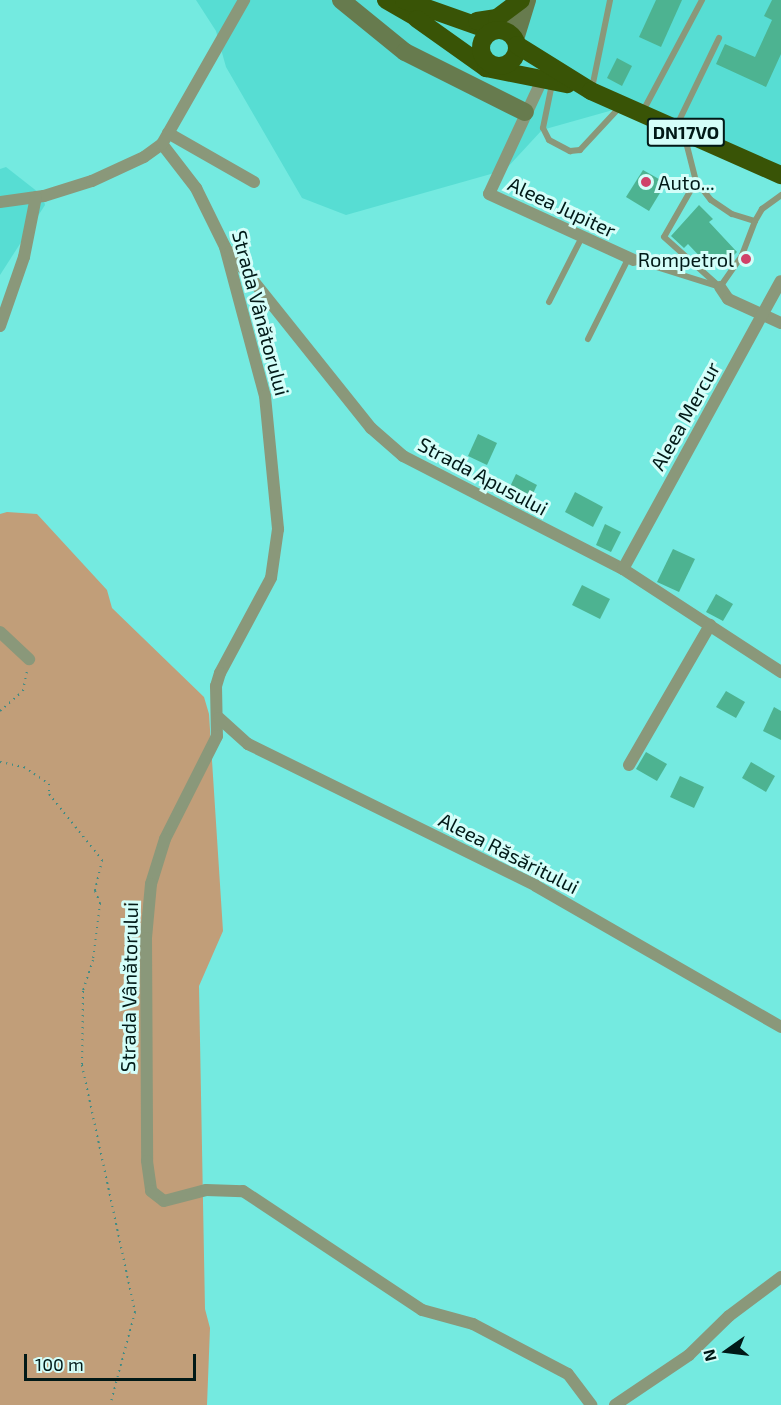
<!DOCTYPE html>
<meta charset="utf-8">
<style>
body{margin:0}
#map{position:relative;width:781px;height:1405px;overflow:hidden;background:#74eae0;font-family:"Exo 2",sans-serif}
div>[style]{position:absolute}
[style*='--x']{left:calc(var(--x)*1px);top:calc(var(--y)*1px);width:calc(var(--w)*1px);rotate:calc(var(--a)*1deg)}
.built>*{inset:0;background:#57ddd3}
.green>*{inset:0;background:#c19e79}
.building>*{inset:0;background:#4db391}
.path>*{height:2px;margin-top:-1px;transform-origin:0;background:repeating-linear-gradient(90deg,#408b84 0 1.5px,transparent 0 6px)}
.lane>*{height:6px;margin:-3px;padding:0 3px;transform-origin:3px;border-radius:3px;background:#8a987a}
.street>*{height:12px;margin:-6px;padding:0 6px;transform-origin:6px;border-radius:6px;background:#8a987a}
.secondary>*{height:18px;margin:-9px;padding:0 9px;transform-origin:9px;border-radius:9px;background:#677b4e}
.highway>*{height:18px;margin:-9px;padding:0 9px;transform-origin:9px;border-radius:9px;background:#395406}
.highway>.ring{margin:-9px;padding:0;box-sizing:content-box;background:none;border:18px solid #395406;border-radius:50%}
.dots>*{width:16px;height:16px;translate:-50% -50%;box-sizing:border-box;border:3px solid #d4fef9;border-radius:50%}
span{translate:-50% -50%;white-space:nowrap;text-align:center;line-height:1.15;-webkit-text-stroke:6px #d4fef9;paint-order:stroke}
.shield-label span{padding:2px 4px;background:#d4fef9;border:2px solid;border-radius:4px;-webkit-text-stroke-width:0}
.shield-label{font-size:18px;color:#011917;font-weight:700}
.poi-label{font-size:20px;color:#011917}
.left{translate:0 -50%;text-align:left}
.right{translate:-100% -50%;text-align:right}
.street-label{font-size:20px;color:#011917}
.north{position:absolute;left:697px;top:1321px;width:60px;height:60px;-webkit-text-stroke:4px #d4fef9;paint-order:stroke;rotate:256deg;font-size:16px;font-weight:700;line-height:24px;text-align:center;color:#011917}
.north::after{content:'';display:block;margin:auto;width:21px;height:27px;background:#011917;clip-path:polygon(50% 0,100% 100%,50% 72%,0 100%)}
.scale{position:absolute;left:24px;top:1354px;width:172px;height:27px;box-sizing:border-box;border:3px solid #011917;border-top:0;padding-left:8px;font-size:18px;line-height:21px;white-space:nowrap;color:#011917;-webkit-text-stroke:4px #d4fef9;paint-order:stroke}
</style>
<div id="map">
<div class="built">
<div style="clip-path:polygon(196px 0,781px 0,781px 177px,613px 110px,542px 130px,505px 170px,346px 215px,302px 198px,226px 67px,216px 31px)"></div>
<div style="clip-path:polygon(6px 167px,43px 196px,45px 205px,0 275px,0 169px)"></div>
</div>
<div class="green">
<div style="clip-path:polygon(7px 512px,37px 514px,107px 590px,112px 608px,204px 697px,209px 714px,223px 931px,199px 986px,205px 1309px,210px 1328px,207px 1405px,0 1405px,0 514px)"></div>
</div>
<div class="building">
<div style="clip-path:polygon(656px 0,682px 0,661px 47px,639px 37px)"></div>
<div style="clip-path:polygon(772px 0,781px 0,781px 54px,766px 87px,716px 64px,725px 44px,755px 57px,772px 20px,764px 16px)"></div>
<div style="clip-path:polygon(617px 58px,632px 66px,622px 86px,607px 78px)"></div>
<div style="clip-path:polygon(643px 170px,666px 183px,649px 211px,626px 197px)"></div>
<div style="clip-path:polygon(699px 205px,713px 219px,709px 222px,737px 252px,721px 268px,712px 259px,707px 264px,688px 244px,684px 248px,671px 236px)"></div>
<div style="clip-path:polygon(478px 434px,497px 443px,487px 465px,468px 456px)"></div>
<div style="clip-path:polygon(516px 474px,537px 485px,528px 504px,507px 493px)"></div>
<div style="clip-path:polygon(575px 492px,603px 507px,593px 527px,565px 512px)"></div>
<div style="clip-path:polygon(605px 524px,621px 532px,611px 552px,596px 545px)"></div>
<div style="clip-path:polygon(673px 549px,695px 559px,679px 592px,657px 582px)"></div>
<div style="clip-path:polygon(582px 585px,610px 599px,600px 619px,572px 605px)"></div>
<div style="clip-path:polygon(716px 594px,733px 604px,723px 621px,706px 612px)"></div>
<div style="clip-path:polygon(726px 691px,745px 702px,736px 718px,716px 707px)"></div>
<div style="clip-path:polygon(774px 707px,781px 711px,781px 740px,763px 731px)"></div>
<div style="clip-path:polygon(646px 752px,667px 764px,657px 781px,636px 769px)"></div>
<div style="clip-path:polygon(751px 762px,775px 776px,766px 792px,742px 778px)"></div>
<div style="clip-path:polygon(680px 776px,704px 787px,694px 808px,670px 797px)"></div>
</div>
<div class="path">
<div style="--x:0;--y:711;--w:30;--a:-41"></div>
<div style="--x:23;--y:691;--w:20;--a:-79"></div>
<div style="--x:0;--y:762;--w:25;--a:12"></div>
<div style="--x:24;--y:767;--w:30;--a:34"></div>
<div style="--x:49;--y:784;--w:10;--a:90"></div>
<div style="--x:49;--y:794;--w:85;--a:51.2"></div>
<div style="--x:102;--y:860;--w:32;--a:103"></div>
<div style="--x:95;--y:891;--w:13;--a:67"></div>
<div style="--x:100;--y:903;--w:57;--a:97"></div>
<div style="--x:93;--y:960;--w:33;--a:108"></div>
<div style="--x:83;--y:991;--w:74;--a:90.8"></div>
<div style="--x:82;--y:1065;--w:253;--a:77.9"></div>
<div style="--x:135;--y:1312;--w:96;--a:105"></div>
</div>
<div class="lane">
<div style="--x:552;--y:84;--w:45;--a:101.6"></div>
<div style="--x:543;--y:128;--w:13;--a:63"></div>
<div style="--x:549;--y:140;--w:24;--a:28"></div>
<div style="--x:570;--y:151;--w:10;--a:-6"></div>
<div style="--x:580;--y:150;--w:59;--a:-47.1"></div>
<div style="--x:592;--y:88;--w:90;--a:-78.4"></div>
<div style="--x:643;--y:111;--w:126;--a:-62"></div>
<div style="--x:676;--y:127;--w:99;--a:-64.2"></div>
<div style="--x:685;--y:138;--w:44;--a:75.7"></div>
<div style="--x:696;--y:181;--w:24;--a:52"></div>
<div style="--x:711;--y:200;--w:25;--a:34"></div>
<div style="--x:732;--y:214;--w:24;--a:17"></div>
<div style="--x:755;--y:221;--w:14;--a:-60"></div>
<div style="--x:762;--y:209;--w:24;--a:-36"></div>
<div style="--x:696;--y:181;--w:64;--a:119.7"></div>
<div style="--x:664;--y:237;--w:75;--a:41.8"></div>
<div style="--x:634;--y:260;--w:90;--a:17.4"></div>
<div style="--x:720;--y:287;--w:39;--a:-55"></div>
<div style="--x:742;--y:255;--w:36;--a:-69"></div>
<div style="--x:549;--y:302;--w:73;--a:-63.1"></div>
<div style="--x:588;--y:339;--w:89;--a:-63.4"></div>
</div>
<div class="street">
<div style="--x:541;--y:82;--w:123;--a:114.9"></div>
<div style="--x:489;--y:194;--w:159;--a:24.5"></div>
<div style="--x:168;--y:133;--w:99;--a:29.7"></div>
<div style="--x:162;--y:144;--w:56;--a:52.3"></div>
<div style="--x:196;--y:188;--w:66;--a:63.8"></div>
<div style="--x:225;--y:247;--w:154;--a:75"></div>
<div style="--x:265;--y:396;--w:134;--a:84.4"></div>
<div style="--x:278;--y:529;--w:49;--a:98.1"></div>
<div style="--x:271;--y:578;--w:108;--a:118.2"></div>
<div style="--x:220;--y:673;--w:14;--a:107"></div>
<div style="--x:216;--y:686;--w:50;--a:88.9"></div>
<div style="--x:217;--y:736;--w:115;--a:116.8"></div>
<div style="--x:165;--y:839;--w:47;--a:107.3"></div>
<div style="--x:151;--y:884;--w:54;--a:95.3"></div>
<div style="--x:146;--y:938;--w:223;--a:89.7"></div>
<div style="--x:147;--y:1161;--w:30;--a:82"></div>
<div style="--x:151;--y:1191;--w:16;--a:38"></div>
<div style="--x:164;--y:1201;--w:43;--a:-14.7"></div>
<div style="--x:206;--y:1190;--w:37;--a:2"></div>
<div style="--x:243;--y:1191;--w:215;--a:33.6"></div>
<div style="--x:422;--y:1310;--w:53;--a:15.4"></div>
<div style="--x:473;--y:1324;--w:107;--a:27.8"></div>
<div style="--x:568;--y:1374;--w:39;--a:53"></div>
<div style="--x:0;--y:202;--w:44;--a:-7.8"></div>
<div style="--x:44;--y:196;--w:50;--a:-17.4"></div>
<div style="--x:92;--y:181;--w:57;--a:-24.8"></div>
<div style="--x:144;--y:157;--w:22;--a:-36"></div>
<div style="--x:162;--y:144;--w:166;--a:-60.3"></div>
<div style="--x:230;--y:252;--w:226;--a:51.3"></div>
<div style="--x:371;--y:428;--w:43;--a:41.2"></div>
<div style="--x:403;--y:456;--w:247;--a:27.2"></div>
<div style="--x:623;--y:569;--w:189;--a:33.1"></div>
<div style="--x:720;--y:287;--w:14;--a:56"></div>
<div style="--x:728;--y:299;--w:58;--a:24.4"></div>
<div style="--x:0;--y:326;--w:73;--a:-70.8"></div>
<div style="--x:24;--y:257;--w:61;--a:-78.7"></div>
<div style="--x:623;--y:569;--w:328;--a:-61.3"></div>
<div style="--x:0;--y:632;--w:40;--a:43"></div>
<div style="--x:219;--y:718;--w:39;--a:42"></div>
<div style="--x:248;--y:744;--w:321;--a:26.2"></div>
<div style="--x:536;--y:886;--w:283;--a:29.9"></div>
<div style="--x:629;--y:765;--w:162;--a:-59.9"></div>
<div style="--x:615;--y:1405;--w:89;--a:-34"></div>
<div style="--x:689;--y:1355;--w:56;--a:-44.3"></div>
<div style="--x:729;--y:1316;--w:65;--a:-36.9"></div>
</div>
<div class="secondary">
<div style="--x:341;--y:0;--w:82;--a:39.1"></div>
<div style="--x:405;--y:52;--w:134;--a:26.6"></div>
<div style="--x:499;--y:29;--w:34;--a:-52"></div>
<div style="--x:515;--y:39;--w:41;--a:-72.9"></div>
</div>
<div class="highway">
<div style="--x:386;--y:0;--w:46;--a:29.9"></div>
<div style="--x:404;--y:0;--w:93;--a:19.4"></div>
<div style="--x:417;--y:19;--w:85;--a:35.4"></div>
<div style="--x:486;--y:68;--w:83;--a:11.2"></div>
<div style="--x:477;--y:21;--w:20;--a:-9"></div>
<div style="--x:497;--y:18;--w:30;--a:-37"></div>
<div class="ring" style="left:481px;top:30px;width:18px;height:18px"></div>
<div style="--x:517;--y:45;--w:87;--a:31.9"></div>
<div style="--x:591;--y:91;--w:208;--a:23.9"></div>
</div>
<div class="dots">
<div style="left:646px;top:182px;background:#d04269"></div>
<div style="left:746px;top:259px;background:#d04269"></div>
</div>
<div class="shield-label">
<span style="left:686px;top:132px">DN17VO</span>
</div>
<div class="poi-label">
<span class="left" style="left:658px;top:182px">Auto...</span>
<span class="right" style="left:734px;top:259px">Rompetrol</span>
</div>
<div class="street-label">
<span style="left:562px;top:207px;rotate:25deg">Aleea Jupiter</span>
<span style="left:261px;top:313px;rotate:75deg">Strada Vânătorului</span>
<span style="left:685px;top:416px;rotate:-61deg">Aleea Mercur</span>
<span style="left:483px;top:476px;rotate:28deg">Strada Apusului</span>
<span style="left:509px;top:853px;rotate:27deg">Aleea Răsăritului</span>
<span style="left:129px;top:987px;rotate:-89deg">Strada Vânătorului</span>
</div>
<div class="north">N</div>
<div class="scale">100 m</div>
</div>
